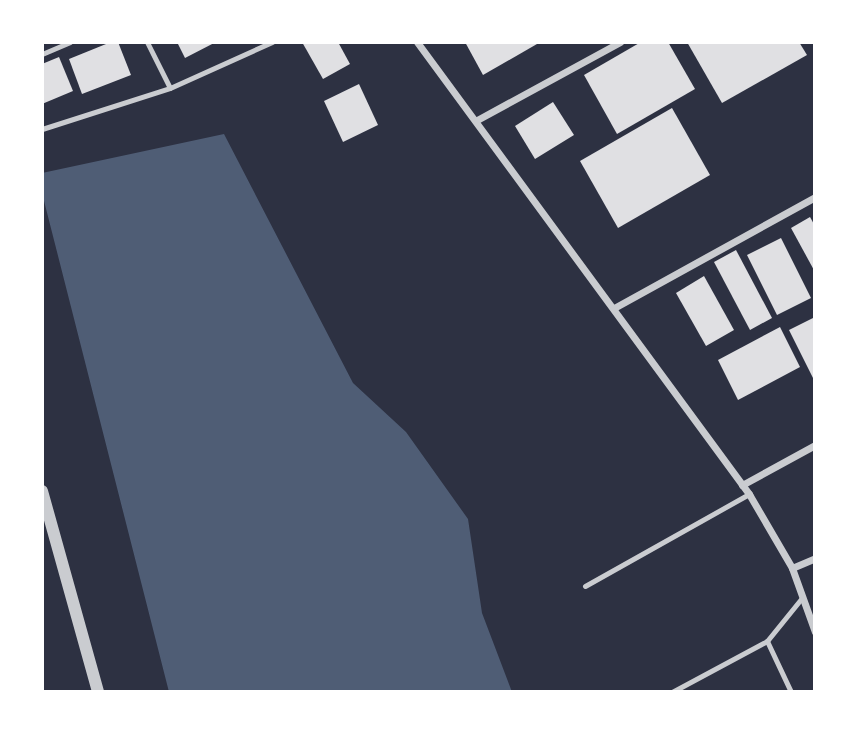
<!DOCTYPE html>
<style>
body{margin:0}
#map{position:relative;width:857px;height:734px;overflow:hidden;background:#2d3142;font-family:Arial,sans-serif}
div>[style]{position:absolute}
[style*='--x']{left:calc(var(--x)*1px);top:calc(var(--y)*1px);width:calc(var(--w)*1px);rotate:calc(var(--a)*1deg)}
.water>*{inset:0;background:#4f5d75}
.building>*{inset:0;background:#e0e0e3}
.service>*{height:5px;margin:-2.5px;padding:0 2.5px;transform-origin:2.5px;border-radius:2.5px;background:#caccd0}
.minor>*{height:7px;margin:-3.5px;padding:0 3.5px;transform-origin:3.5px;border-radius:3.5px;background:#caccd0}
.tertiary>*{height:12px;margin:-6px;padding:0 6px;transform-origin:6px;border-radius:6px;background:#caccd0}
span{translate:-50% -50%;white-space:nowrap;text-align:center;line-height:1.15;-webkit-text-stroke:5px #fff;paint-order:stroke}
.frame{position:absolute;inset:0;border:44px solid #fff;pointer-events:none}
</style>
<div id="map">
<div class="water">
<div style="clip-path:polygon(224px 134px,353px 383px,406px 432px,468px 519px,482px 613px,512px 692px,169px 692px,42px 193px,42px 173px)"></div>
</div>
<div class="building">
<div style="clip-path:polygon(111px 42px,118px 42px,131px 75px,82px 94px,69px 59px)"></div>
<div style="clip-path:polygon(177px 42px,216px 42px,185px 58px)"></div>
<div style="clip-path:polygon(302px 42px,338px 42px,350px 64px,323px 79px)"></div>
<div style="clip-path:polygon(465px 42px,536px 42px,537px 44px,483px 75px)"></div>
<div style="clip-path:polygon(641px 42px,668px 42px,695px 89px,617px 134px,584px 75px)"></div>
<div style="clip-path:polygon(687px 42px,799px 42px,807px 55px,722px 103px)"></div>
<div style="clip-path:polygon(59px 57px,73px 91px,42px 104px,42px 64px)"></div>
<div style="clip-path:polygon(359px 84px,378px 125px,343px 142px,324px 101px)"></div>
<div style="clip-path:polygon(553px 102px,574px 135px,535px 159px,515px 126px)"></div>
<div style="clip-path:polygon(672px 108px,710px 175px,618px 228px,580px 161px)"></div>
<div style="clip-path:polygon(810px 217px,815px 226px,815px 272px,791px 228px)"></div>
<div style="clip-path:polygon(781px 238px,811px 298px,777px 315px,747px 255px)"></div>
<div style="clip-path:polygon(736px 250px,772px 318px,750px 330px,714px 262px)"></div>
<div style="clip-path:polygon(704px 276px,734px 330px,706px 346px,676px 293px)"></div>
<div style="clip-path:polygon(815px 317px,815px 382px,789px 330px)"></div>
<div style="clip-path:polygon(780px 327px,800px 367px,738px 400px,718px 360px)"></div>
</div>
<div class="service">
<div style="--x:147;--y:42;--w:51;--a:63.4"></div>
<div style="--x:42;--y:54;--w:30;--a:-23"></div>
<div style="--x:42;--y:129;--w:134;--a:-17.8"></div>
<div style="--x:170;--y:88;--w:112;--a:-24.3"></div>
<div style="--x:585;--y:586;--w:188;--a:-29.3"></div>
<div style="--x:767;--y:641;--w:56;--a:64.8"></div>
<div style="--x:672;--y:692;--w:108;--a:-28.2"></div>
<div style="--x:767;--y:641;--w:54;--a:-51"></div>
</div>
<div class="minor">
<div style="--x:417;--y:42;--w:561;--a:53.7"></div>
<div style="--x:749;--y:494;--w:86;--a:59.8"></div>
<div style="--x:792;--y:568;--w:68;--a:70.2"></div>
<div style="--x:477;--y:120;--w:163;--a:-28.6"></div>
<div style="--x:614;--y:308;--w:230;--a:-28.9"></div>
<div style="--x:742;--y:485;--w:83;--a:-28.7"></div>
<div style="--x:792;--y:568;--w:25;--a:-23"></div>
</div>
<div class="tertiary">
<div style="--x:42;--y:491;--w:209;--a:74.4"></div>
</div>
<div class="frame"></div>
</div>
